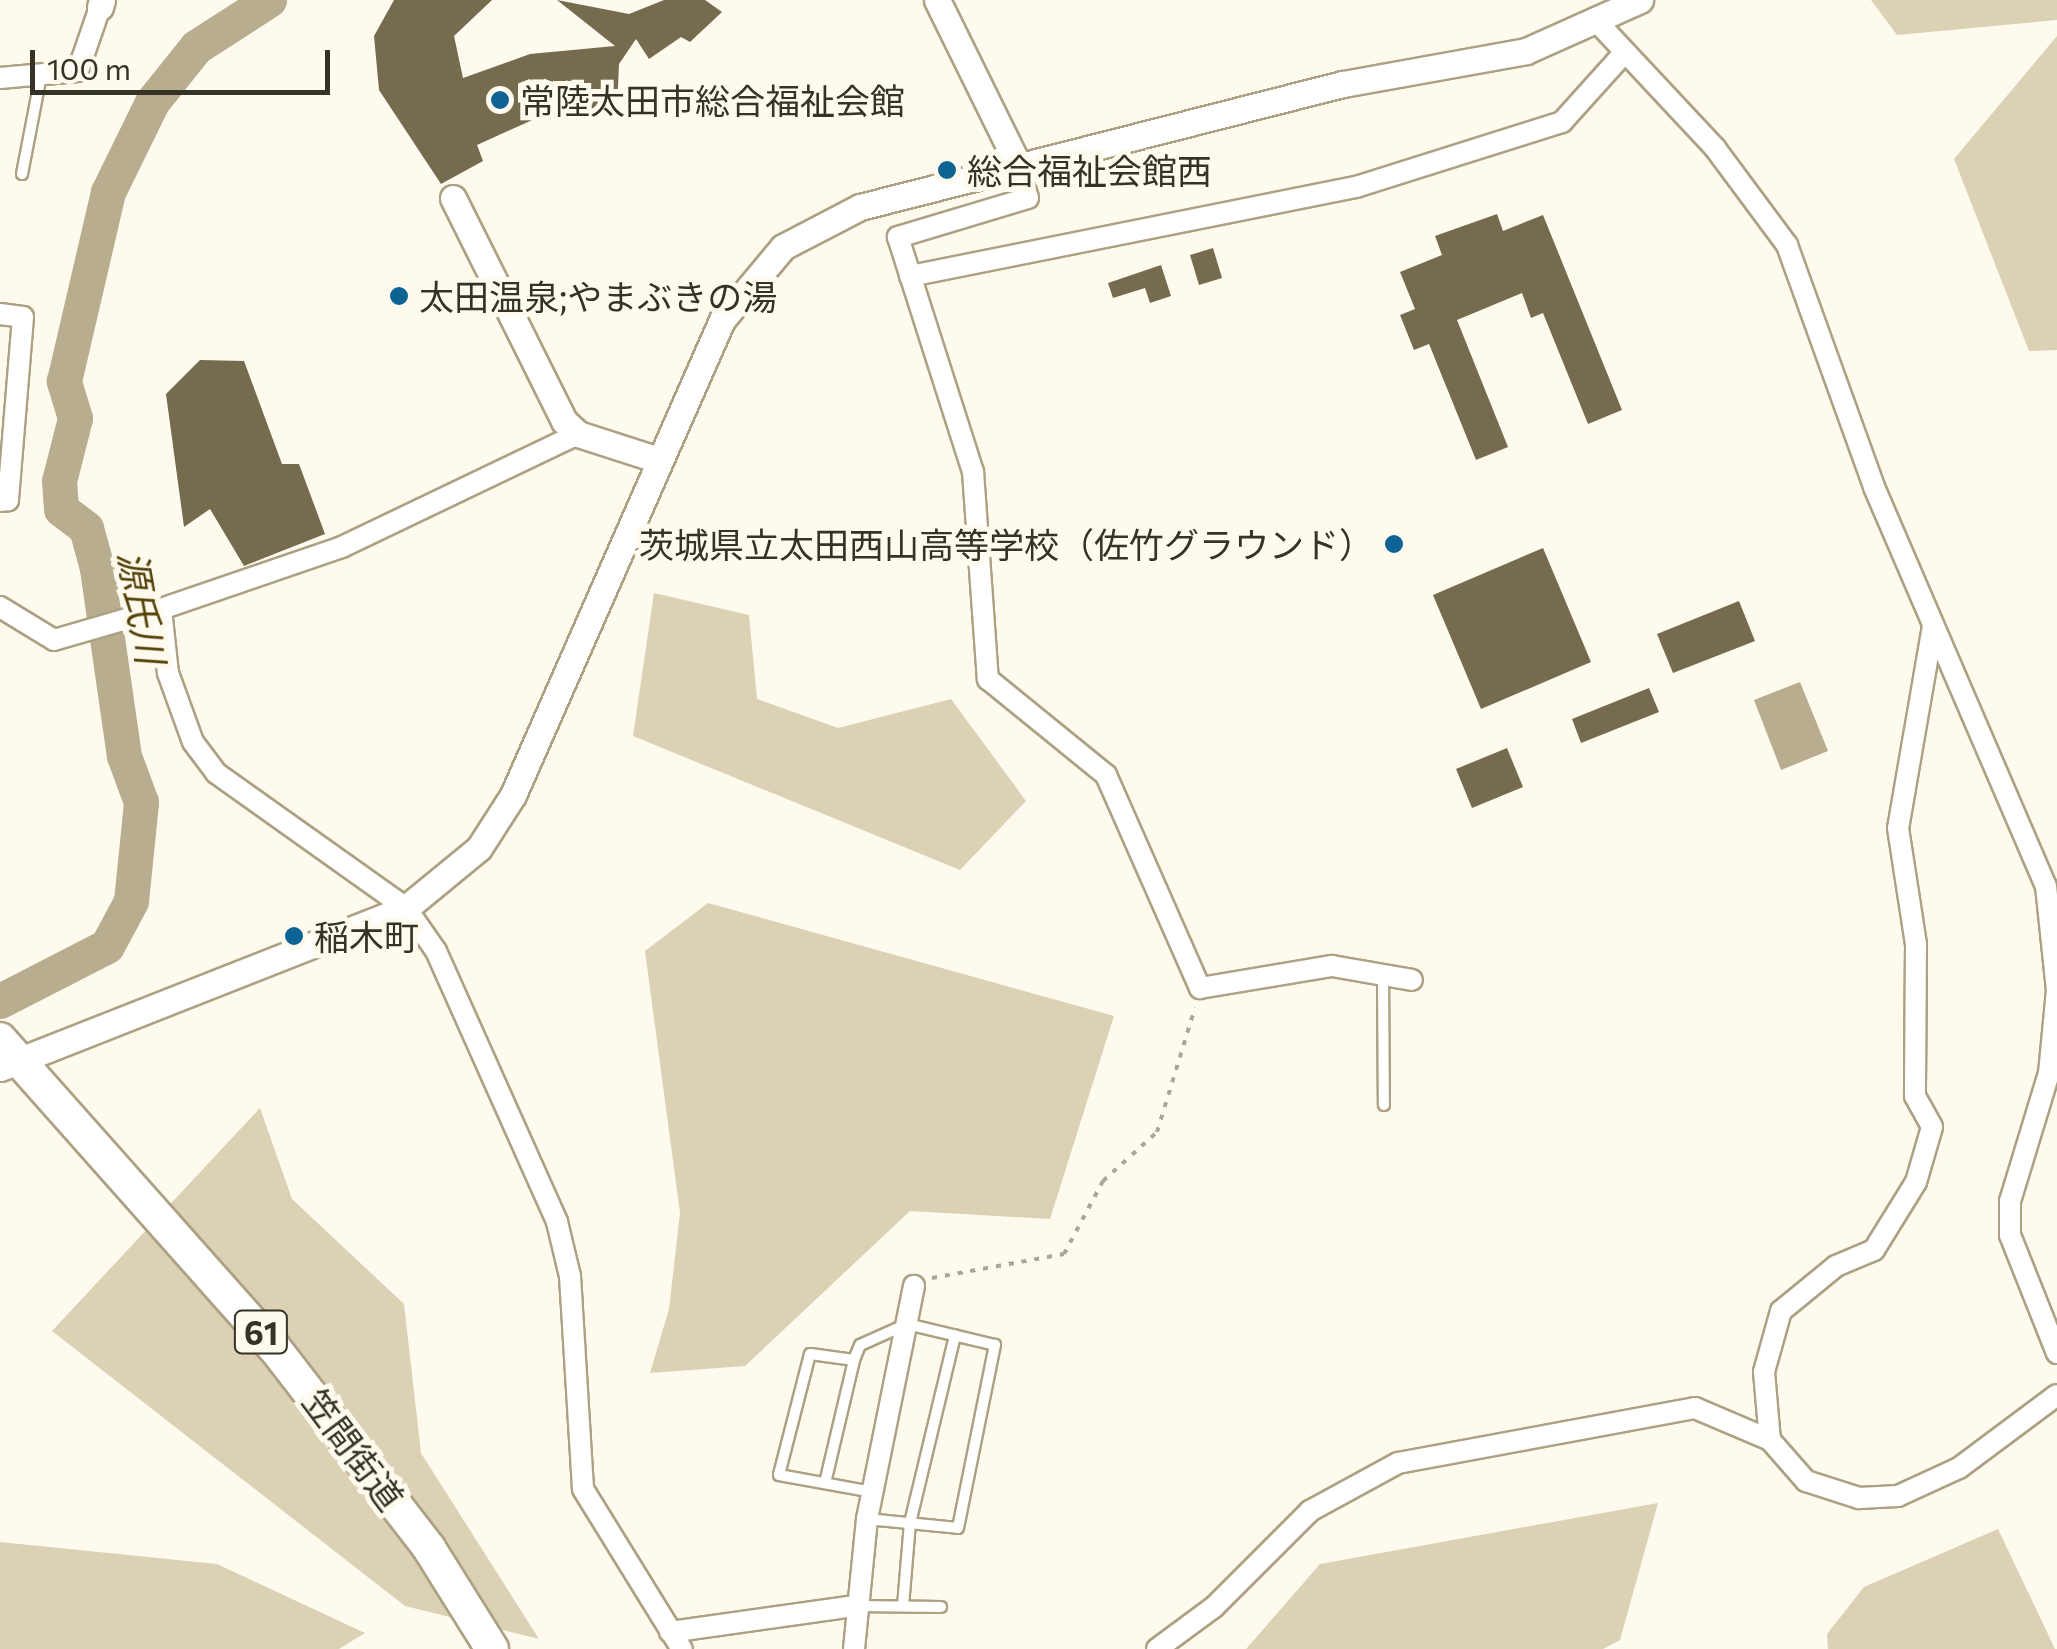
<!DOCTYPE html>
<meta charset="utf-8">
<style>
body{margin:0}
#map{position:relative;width:2057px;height:1649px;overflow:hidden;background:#fefaed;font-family:Commissioner,"Noto Sans JP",sans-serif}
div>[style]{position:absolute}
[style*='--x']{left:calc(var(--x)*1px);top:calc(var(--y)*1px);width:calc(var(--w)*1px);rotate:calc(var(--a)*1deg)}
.green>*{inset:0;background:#dbd1b5}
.water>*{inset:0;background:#b8ad8f}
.river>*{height:35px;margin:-17.5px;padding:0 17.5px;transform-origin:17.5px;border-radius:17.5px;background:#b8ad8f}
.building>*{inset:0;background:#756b4e}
.path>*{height:4px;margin-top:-2px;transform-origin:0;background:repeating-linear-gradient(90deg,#aaa699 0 5px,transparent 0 13px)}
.roads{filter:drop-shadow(2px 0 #aca183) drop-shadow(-2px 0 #aca183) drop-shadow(0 2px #aca183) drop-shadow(0 -2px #aca183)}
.service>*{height:10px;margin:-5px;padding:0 5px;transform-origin:5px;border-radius:5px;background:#fff}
.minor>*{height:20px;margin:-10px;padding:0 10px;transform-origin:10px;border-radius:10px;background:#fff}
.tertiary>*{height:25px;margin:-12.5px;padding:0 12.5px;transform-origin:12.5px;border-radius:12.5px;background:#fff}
.primary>*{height:32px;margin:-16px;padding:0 16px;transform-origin:16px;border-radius:16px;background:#fff}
.dots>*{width:28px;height:28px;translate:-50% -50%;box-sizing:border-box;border:5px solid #fefaed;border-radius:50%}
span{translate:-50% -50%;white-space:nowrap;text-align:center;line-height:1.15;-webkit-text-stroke:10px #fefaed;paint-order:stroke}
.shield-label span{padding:2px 8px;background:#fefaed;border:2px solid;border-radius:8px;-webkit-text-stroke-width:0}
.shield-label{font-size:32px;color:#363225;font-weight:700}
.poi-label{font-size:35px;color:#363225}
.left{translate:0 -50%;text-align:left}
.right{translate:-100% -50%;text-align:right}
.street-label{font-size:35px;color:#363225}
.water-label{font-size:38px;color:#534209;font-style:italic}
.scale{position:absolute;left:30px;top:50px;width:300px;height:45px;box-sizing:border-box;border:5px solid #363225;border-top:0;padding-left:12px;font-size:30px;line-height:35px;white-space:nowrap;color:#363225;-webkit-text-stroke:8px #fefaed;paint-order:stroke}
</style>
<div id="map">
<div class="green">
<div style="clip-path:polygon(1871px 0,2057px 0,2057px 20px,1897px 35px)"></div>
<div style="clip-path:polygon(2057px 36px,2057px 350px,2029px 351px,1954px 159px)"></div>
<div style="clip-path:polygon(654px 593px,749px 615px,757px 699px,838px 728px,951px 699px,1026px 801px,960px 870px,633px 736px)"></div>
<div style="clip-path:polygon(708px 903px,1114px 1016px,1050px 1219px,910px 1211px,745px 1366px,650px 1373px,669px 1309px,680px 1213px,645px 951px)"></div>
<div style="clip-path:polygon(260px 1108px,292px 1199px,404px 1304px,421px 1453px,539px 1639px,405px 1606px,52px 1331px)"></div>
<div style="clip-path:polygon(1658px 1503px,1620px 1640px,1603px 1649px,1246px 1649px,1320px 1564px)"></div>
<div style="clip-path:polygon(1998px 1529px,2055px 1649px,1828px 1649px,1827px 1634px,1864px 1587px)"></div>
<div style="clip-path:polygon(0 1542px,217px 1564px,365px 1633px,339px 1649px,0 1649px)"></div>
</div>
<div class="water">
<div style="clip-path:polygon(1800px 682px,1828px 751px,1781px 770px,1754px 700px)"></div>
</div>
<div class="river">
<div style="--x:0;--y:1001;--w:120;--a:-27.2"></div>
<div style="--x:107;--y:946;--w:51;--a:-61.9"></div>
<div style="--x:131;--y:901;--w:100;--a:-84.2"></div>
<div style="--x:141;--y:802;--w:49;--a:-110.3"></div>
<div style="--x:124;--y:756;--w:190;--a:-98.2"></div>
<div style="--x:97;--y:568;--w:41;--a:-105.4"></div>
<div style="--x:86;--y:528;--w:31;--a:-143"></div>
<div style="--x:61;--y:509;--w:28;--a:-94"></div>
<div style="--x:59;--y:481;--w:65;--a:-75.7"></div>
<div style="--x:75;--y:418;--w:39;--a:-107"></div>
<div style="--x:64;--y:381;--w:194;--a:-76.9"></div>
<div style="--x:108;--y:192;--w:100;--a:-63.9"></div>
<div style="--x:152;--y:102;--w:70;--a:-51.3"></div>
<div style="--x:196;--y:47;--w:87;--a:-32.8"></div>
</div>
<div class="building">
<div style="clip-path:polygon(394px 0,492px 0,454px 36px,463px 78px,530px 54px,615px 46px,557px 0,629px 14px,664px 0,705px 0,722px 12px,690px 42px,681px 37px,649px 59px,636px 39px,619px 64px,617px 109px,539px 117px,477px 145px,483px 161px,441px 184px,379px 90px,374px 36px)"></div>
<div style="clip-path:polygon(1497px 214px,1503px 231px,1543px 215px,1622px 410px,1588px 424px,1543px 313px,1531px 318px,1522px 293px,1457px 320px,1508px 447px,1476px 460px,1429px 344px,1414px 350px,1400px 315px,1415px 309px,1400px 272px,1442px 255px,1435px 236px)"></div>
<div style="clip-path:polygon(1213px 248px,1222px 278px,1199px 285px,1190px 255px)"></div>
<div style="clip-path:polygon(1161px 265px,1171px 296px,1150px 303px,1145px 288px,1113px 298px,1108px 283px)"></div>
<div style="clip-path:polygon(200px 360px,244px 361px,282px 464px,299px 464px,325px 534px,244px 566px,210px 509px,184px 527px,166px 394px)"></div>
<div style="clip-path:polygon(1543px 548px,1591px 662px,1481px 709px,1433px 595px)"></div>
<div style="clip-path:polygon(1739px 601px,1755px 641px,1673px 673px,1657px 634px)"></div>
<div style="clip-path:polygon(1649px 688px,1659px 712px,1581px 743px,1572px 719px)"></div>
<div style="clip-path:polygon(1507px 748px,1523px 787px,1472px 808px,1456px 769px)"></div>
</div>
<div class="path">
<div style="--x:932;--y:1278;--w:134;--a:-10.3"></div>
<div style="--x:1064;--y:1254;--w:83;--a:-61.9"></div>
<div style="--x:1103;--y:1181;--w:73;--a:-42.2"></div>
<div style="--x:1157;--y:1132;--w:130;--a:-73"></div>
</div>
<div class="roads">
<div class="service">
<div style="--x:22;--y:174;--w:101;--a:-79.1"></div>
<div style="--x:1383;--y:975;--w:130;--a:89.6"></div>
<div style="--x:825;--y:1483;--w:126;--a:-76.7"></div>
<div style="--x:867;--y:1519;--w:91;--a:5.6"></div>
<div style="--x:958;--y:1528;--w:187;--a:-78.6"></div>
<div style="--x:995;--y:1345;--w:90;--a:-166.6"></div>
<div style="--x:907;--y:1324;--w:51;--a:155.9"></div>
<div style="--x:860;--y:1345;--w:16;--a:112"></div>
<div style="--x:854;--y:1360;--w:44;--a:-172.2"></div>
<div style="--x:810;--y:1354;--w:125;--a:104.4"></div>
<div style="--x:779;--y:1475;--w:96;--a:10.3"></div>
<div style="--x:857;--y:1606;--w:84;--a:0.7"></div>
<div style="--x:903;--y:1606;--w:83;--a:-85.2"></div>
<div style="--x:910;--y:1523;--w:193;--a:-76.5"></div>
</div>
<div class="minor">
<div style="--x:1599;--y:24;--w:170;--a:46.9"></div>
<div style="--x:1715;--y:148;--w:121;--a:53.4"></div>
<div style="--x:1787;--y:245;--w:257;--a:70.2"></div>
<div style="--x:1874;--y:487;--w:434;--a:66.7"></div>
<div style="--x:2046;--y:886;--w:105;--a:84"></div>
<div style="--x:2057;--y:990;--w:83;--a:95.5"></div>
<div style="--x:2049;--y:1073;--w:134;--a:106.9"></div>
<div style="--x:2010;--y:1201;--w:34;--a:90"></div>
<div style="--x:2010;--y:1235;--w:127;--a:68.3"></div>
<div style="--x:0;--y:78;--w:78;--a:-5.1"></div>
<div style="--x:78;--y:71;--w:68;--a:-71"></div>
<div style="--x:1019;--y:167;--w:32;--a:74"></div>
<div style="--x:1028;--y:198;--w:136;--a:163.3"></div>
<div style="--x:898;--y:237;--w:247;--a:72.3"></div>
<div style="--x:973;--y:472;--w:208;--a:85.9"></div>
<div style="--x:988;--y:679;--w:152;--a:39.1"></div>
<div style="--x:1106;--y:775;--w:233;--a:66.2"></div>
<div style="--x:1200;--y:988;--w:134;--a:-9.5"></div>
<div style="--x:1332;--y:966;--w:81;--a:9.9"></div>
<div style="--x:910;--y:276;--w:455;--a:-11.3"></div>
<div style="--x:1356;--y:187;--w:216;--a:-17.5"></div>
<div style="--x:1562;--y:122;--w:94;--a:-48"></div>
<div style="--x:0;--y:314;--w:23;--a:7"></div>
<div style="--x:23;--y:317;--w:184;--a:94.7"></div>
<div style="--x:8;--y:500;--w:8;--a:173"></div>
<div style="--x:0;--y:607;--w:63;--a:31.4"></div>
<div style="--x:54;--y:640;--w:111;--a:-16.2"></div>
<div style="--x:161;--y:609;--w:191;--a:-18.9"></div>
<div style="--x:342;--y:547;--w:262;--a:-25.6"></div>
<div style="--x:161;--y:609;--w:64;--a:83.8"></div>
<div style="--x:168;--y:673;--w:73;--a:70.1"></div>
<div style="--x:193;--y:742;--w:39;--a:53"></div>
<div style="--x:216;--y:773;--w:233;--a:35.4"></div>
<div style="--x:406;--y:908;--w:52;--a:55.1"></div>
<div style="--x:436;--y:951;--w:297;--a:65.9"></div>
<div style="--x:557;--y:1222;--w:56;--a:76.5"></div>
<div style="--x:570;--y:1276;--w:213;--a:86.5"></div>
<div style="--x:583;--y:1489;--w:188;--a:58.3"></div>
<div style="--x:1933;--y:626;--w:205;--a:99.8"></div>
<div style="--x:1898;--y:828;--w:117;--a:81.2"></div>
<div style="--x:1916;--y:944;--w:152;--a:90.4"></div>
<div style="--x:1915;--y:1096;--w:35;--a:61"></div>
<div style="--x:1932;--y:1127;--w:57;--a:106.2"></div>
<div style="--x:1916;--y:1182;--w:80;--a:121.7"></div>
<div style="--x:1874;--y:1250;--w:41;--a:157.2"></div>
<div style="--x:1836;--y:1266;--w:71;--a:140.7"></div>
<div style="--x:1781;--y:1311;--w:63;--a:105.6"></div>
<div style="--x:1764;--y:1372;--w:68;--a:85"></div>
<div style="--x:1770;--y:1440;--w:55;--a:48.7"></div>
<div style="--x:1806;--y:1481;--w:56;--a:17.8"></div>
<div style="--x:1859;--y:1498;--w:39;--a:-3"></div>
<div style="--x:1898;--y:1496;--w:67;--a:-24.7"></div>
<div style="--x:1959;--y:1468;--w:122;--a:-36.7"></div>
<div style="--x:670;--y:1632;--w:188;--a:-8"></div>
<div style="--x:854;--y:1649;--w:131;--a:-84.3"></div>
<div style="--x:867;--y:1519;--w:238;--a:-78.6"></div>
<div style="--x:1157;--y:1649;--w:71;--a:-36.4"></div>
<div style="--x:1214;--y:1607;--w:136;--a:-45"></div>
<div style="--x:1310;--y:1511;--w:100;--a:-28.6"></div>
<div style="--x:1398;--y:1463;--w:302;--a:-10.5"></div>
<div style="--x:1695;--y:1408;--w:82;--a:23.1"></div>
</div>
<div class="tertiary">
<div style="--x:937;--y:0;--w:186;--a:63.8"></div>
<div style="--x:100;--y:7;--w:7;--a:-74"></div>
<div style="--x:453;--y:198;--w:249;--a:63.5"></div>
<div style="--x:564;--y:421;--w:19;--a:43"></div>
<div style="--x:578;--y:434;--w:85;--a:17.8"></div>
<div style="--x:0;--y:1068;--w:436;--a:-21.5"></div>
<div style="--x:406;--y:908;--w:94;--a:-39.4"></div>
<div style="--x:479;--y:848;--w:63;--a:-57.3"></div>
<div style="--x:513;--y:795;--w:519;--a:-66.25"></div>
<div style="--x:722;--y:320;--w:95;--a:-50.1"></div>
<div style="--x:783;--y:247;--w:87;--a:-27.5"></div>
<div style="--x:860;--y:207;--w:498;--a:-14.3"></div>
<div style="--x:1343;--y:84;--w:186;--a:-10.2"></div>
<div style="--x:1526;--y:51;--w:125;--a:-24.1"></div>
</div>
<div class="primary">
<div style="--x:0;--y:1039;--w:411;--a:48.4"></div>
<div style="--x:273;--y:1346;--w:255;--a:52.3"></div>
<div style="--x:429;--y:1548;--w:119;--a:58"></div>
</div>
</div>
<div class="dots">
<div style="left:500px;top:100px;background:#0c6394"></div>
<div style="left:947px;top:170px;background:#0c6394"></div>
<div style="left:399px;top:296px;background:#0c6394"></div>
<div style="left:1394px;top:544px;background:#0c6394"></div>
<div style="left:294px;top:936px;background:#0c6394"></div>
</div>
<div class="shield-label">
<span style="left:261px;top:1332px">61</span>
</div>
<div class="poi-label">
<span class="left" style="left:520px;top:100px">常陸太田市総合福祉会館</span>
<span class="left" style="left:967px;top:170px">総合福祉会館西</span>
<span class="left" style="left:419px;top:296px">太田温泉;やまぶきの湯</span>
<span class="right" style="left:1374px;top:544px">茨城県立太田西山高等学校（佐竹グラウンド）</span>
<span class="left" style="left:314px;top:936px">稲木町</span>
</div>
<div class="street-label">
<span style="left:354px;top:1449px;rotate:53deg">笠間街道</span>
</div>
<div class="water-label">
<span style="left:143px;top:607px;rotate:80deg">源氏川</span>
</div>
<div class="scale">100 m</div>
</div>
